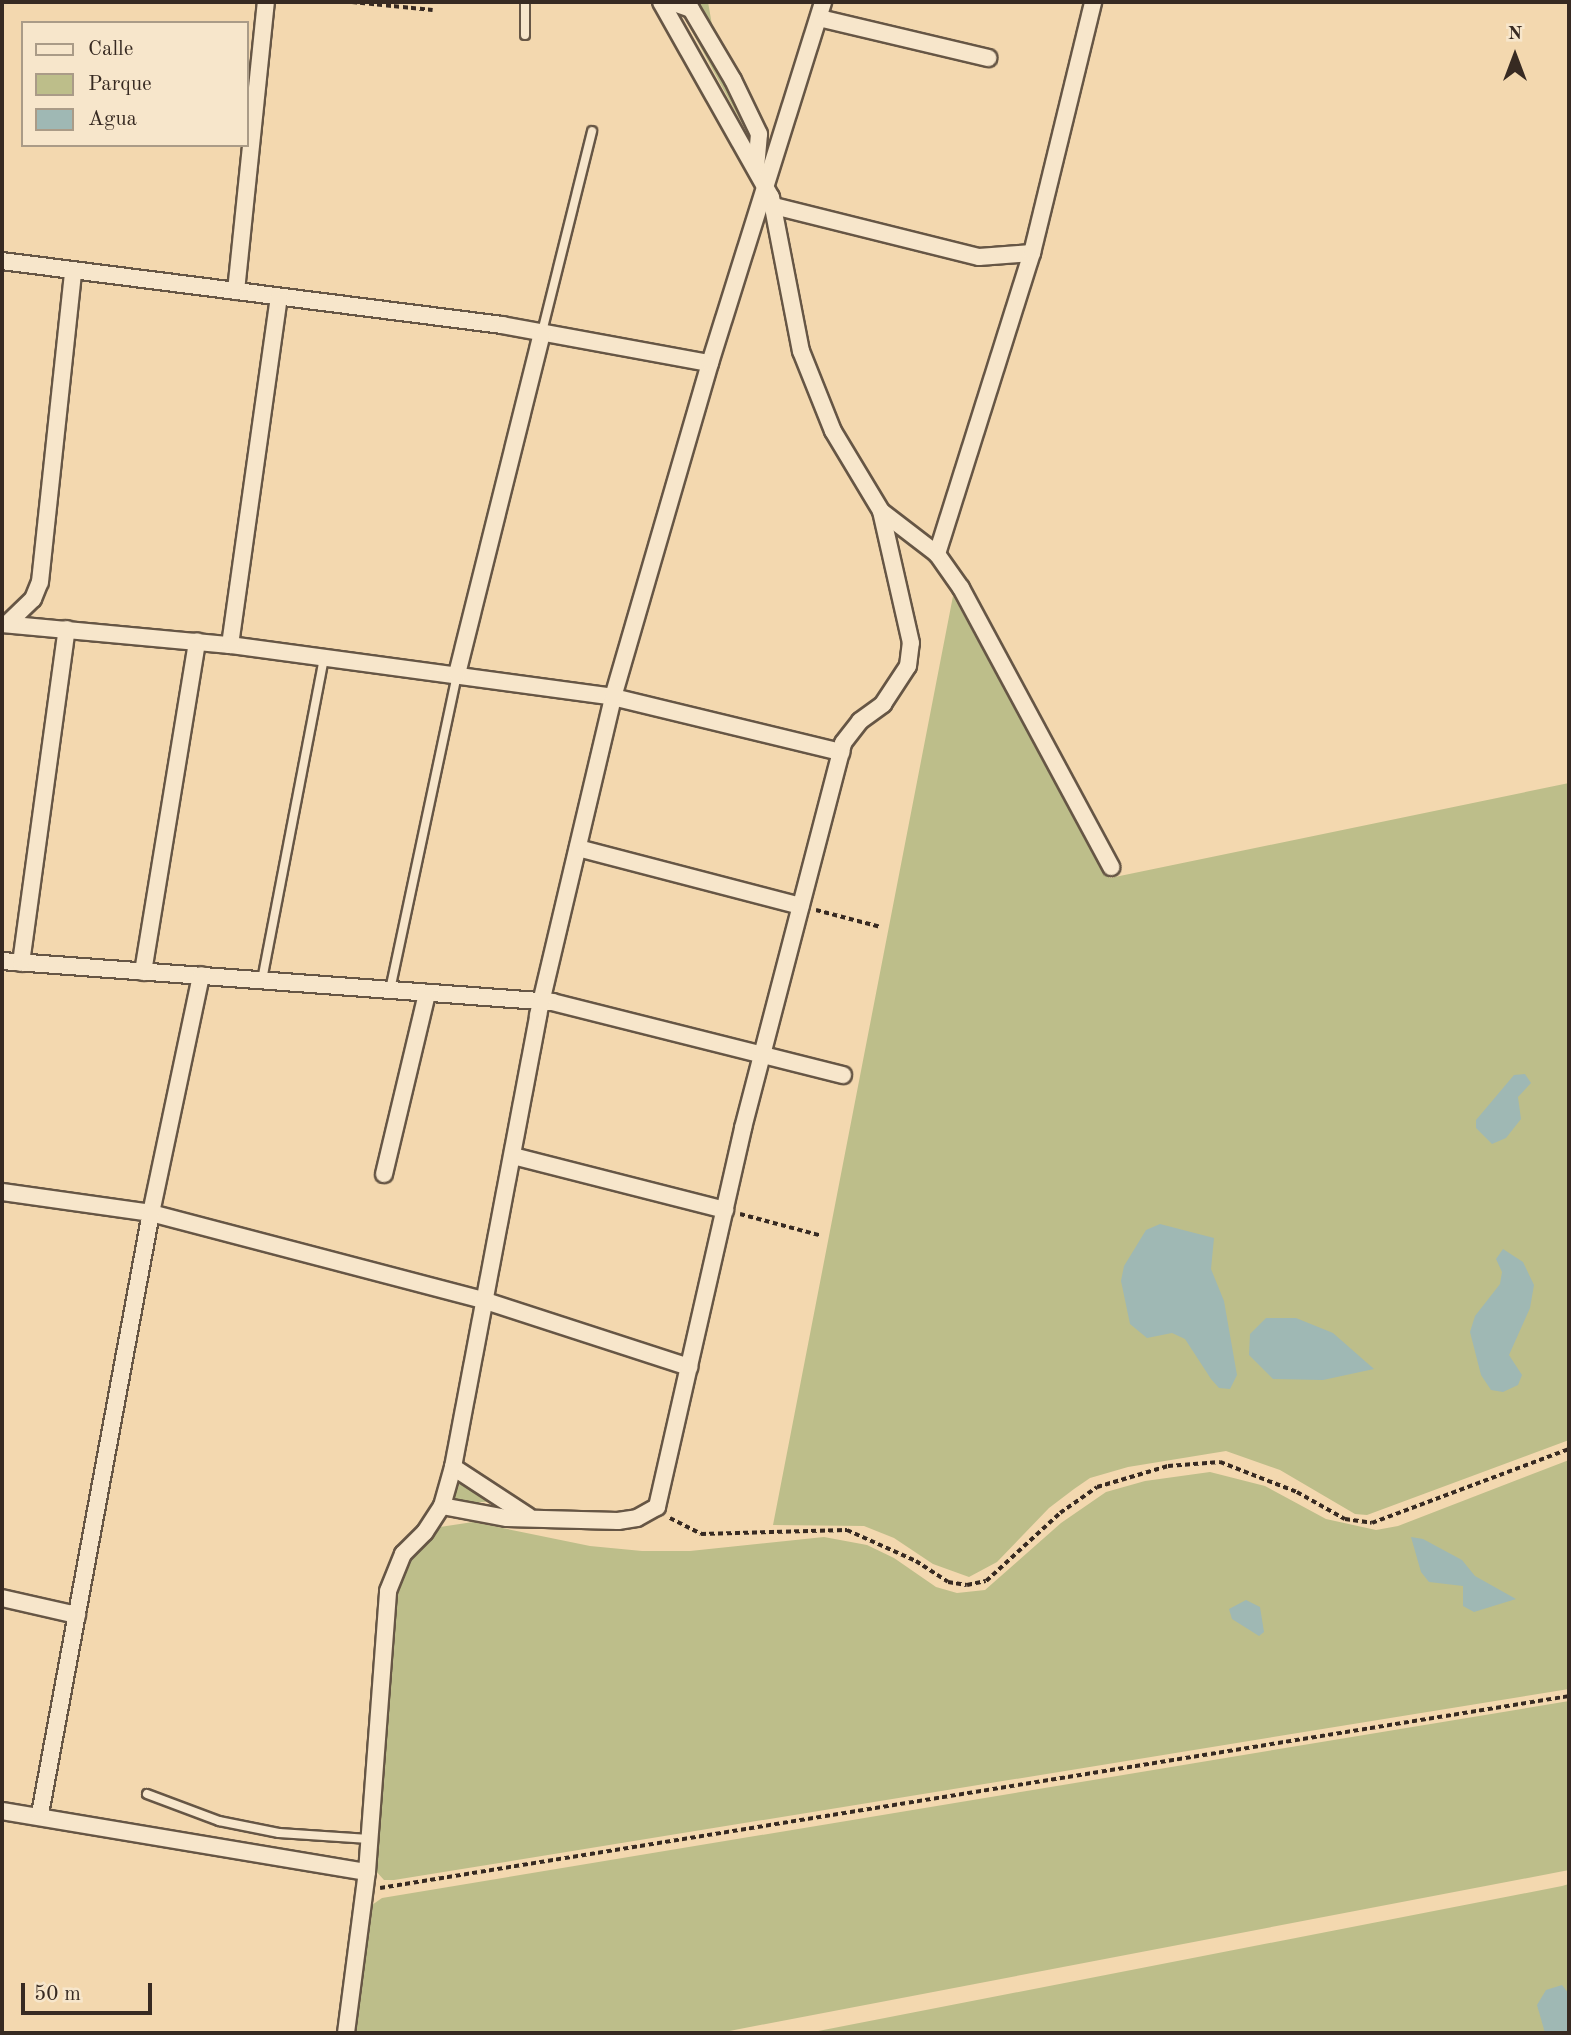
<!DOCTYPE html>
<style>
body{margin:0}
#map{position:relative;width:1571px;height:2035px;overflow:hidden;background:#f3d8af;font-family:"Old Standard TT",serif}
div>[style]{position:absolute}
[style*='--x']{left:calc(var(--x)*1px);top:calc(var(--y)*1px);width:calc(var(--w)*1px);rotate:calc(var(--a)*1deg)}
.green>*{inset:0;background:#bdbe8a}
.water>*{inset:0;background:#9fb8b4}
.path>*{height:3.5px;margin-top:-1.75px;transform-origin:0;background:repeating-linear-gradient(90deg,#372a22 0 5px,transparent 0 8.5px)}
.roads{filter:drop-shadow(2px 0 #665645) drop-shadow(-2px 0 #665645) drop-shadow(0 2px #665645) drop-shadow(0 -2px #665645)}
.lane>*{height:8px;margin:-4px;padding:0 4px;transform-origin:4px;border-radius:4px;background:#f7e6cb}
.street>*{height:16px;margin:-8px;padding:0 8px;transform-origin:8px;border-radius:8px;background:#f7e6cb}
span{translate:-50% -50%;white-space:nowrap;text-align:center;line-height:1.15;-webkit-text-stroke:5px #f7e6cb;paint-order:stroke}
.frame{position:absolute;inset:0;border:4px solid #372a22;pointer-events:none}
.legend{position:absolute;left:21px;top:21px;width:228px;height:126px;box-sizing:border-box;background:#f7e6cb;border:2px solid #aa9b87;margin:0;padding:9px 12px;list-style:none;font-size:21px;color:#372a22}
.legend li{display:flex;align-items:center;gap:14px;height:35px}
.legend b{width:35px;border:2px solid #aa9b87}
.north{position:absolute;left:1480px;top:21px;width:70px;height:70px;-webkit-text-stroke:5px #f7e6cb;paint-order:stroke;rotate:0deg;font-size:19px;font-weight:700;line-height:28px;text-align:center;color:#372a22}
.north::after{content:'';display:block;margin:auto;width:24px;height:32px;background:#372a22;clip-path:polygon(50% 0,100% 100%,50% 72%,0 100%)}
.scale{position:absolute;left:21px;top:1983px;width:131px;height:32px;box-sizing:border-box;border:4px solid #372a22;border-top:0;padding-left:9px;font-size:21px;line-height:24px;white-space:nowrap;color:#372a22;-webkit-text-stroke:5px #f7e6cb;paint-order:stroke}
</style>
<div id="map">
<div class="green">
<div style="clip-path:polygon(676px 2px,708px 2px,715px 42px,758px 153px)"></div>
<div style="clip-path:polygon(953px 596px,1110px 878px,1569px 783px,1569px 1440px,1367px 1515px,1355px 1514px,1280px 1470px,1226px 1451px,1128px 1467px,1090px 1478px,1074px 1489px,1049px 1508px,997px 1562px,969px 1577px,933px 1564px,894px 1538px,864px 1526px,773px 1525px)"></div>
<div style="clip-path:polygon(1569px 1460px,1569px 1689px,394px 1880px,384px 1880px,375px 1870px,397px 1595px,413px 1554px,440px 1527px,473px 1522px,590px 1546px,642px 1551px,690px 1551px,824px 1537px,867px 1545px,894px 1558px,936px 1587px,957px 1593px,985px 1590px,1061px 1523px,1106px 1492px,1145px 1481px,1210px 1472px,1265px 1486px,1326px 1519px,1376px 1530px,1398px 1526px)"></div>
<div style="clip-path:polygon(457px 1483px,460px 1484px,502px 1501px,461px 1503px,452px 1496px)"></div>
<div style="clip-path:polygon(1569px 1701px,1569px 1870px,719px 2033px,354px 2033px,369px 1907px,382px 1898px)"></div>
<div style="clip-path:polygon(1569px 1884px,1569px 2033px,808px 2033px,1562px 1886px)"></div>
</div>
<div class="water">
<div style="clip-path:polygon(1525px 1074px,1531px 1083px,1518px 1097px,1521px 1119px,1506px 1138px,1492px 1144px,1476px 1128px,1476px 1120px,1514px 1075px)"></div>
<div style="clip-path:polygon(1160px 1224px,1214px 1238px,1211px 1269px,1224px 1301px,1237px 1375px,1230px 1389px,1219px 1388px,1211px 1379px,1185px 1339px,1172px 1333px,1147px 1338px,1130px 1324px,1121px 1281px,1124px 1266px,1146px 1230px)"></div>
<div style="clip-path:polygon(1503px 1249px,1523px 1262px,1534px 1285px,1530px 1308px,1509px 1355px,1522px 1375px,1518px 1385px,1503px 1392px,1491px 1390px,1481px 1375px,1470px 1332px,1475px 1316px,1500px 1284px,1502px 1272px,1496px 1259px)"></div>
<div style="clip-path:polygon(1266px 1318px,1296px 1318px,1333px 1333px,1374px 1369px,1323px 1380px,1273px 1379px,1249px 1355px,1250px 1334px)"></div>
<div style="clip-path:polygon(1411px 1537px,1423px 1539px,1462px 1560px,1475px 1576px,1516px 1599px,1474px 1612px,1463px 1606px,1463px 1586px,1429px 1582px,1421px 1572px)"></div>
<div style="clip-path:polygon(1246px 1600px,1260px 1607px,1264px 1632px,1259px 1636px,1232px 1619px,1229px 1609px)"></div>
<div style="clip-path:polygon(1562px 1985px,1569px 1994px,1569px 2033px,1545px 2033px,1537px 2005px,1546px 1990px)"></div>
</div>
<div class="path">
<div style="--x:352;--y:2;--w:81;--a:5.6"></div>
<div style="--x:816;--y:910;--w:67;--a:14.7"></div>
<div style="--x:740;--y:1214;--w:82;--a:14.9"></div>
<div style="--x:670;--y:1518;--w:35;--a:27"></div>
<div style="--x:701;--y:1534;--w:146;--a:-1.6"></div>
<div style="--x:847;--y:1530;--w:76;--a:24.2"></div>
<div style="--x:916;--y:1561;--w:38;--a:33"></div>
<div style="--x:948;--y:1582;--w:19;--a:9"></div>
<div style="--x:967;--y:1585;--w:19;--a:-12"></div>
<div style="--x:986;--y:1581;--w:100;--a:-42.6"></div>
<div style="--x:1060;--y:1513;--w:45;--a:-35.1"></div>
<div style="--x:1097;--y:1487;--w:74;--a:-16.5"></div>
<div style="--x:1168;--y:1466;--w:52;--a:-4.4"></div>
<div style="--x:1220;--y:1462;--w:83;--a:21.3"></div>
<div style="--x:1297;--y:1492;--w:55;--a:29.4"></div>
<div style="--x:1345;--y:1519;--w:27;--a:8"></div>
<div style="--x:1372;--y:1523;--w:210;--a:-20.6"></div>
<div style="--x:380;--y:1888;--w:1204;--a:-9.17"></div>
</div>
<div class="roads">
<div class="lane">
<div style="--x:525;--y:2;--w:33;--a:90"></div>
<div style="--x:542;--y:332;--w:207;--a:-76"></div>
<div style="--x:262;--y:980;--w:328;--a:-79.1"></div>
<div style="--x:390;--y:990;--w:322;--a:-78"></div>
<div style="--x:147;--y:1794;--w:77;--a:20.6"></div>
<div style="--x:219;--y:1821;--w:61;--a:11.3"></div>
<div style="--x:279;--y:1833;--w:90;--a:3.8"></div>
</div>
<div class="street">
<div style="--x:661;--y:2;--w:224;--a:60.6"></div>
<div style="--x:771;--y:197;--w:157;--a:79"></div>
<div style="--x:801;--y:351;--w:86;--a:68.2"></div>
<div style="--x:833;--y:431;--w:93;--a:59"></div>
<div style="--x:881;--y:511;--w:71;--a:37.5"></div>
<div style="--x:937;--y:554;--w:42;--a:54.8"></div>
<div style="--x:961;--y:588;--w:317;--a:61.7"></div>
<div style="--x:671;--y:2;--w:21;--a:19"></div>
<div style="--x:691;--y:9;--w:82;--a:59.4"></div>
<div style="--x:733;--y:80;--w:60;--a:64.3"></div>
<div style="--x:759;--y:134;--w:33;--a:95"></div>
<div style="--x:819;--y:18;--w:174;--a:13.3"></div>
<div style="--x:774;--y:206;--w:211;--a:14"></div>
<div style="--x:979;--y:257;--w:53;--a:-4.3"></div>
<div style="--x:2;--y:261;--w:504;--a:7.29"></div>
<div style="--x:502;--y:325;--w:211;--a:10.4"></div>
<div style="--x:236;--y:291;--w:291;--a:-84.1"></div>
<div style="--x:937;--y:554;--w:316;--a:-72.5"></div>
<div style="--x:1032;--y:253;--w:258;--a:-76.3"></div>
<div style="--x:2;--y:624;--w:229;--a:5.3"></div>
<div style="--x:230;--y:645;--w:387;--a:7.7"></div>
<div style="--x:613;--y:697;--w:235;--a:13.6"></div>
<div style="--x:7;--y:624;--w:36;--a:-44"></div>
<div style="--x:33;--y:599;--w:18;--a:-68"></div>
<div style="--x:40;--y:582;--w:313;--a:-83.9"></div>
<div style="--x:230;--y:645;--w:351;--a:-82"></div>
<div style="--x:457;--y:674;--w:352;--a:-76"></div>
<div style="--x:578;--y:848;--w:230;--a:14.6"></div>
<div style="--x:2;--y:961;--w:552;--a:4.26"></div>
<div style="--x:552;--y:1002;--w:300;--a:14.1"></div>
<div style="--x:21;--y:963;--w:337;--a:-82.2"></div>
<div style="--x:143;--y:972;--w:335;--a:-80.7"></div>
<div style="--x:513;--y:1156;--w:219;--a:14.3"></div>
<div style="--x:384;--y:1174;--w:186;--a:-76.6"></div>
<div style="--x:2;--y:1192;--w:150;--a:8"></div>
<div style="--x:151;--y:1213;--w:343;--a:14.7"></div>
<div style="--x:483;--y:1300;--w:217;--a:18"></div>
<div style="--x:453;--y:1467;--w:90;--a:33.2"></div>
<div style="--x:442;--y:1506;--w:66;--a:10.5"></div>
<div style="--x:507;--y:1518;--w:111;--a:1.5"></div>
<div style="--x:618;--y:1521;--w:19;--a:-9"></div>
<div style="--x:637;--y:1518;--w:23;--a:-29"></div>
<div style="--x:657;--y:1507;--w:389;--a:-77.2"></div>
<div style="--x:743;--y:1128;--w:398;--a:-75.4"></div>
<div style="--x:843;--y:743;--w:28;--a:-52"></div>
<div style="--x:860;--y:721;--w:29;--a:-36"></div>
<div style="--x:883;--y:704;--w:45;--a:-56.7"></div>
<div style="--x:908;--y:666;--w:23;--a:-83"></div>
<div style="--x:911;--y:643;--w:135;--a:-102.8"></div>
<div style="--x:2;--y:1598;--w:77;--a:12.8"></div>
<div style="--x:2;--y:1811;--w:370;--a:9.5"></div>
<div style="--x:40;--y:1814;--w:611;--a:-79.54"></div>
<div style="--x:151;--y:1213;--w:243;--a:-78.1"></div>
<div style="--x:346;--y:2033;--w:162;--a:-82.6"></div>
<div style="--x:367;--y:1872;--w:282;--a:-85.7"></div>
<div style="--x:388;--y:1591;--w:40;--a:-68"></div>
<div style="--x:403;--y:1554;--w:31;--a:-45"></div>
<div style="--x:425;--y:1532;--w:31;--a:-57"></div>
<div style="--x:442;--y:1506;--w:41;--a:-74.2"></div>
<div style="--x:453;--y:1467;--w:460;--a:-79.3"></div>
<div style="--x:538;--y:1015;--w:327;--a:-76.7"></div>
<div style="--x:613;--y:697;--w:348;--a:-73.8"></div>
<div style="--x:710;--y:363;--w:378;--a:-72.6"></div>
</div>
</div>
<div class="frame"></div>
<ul class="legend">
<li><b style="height:9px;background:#f7e6cb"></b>Calle</li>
<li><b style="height:19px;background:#bdbe8a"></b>Parque</li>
<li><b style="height:19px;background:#9fb8b4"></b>Agua</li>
</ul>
<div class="north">N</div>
<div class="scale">50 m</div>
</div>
